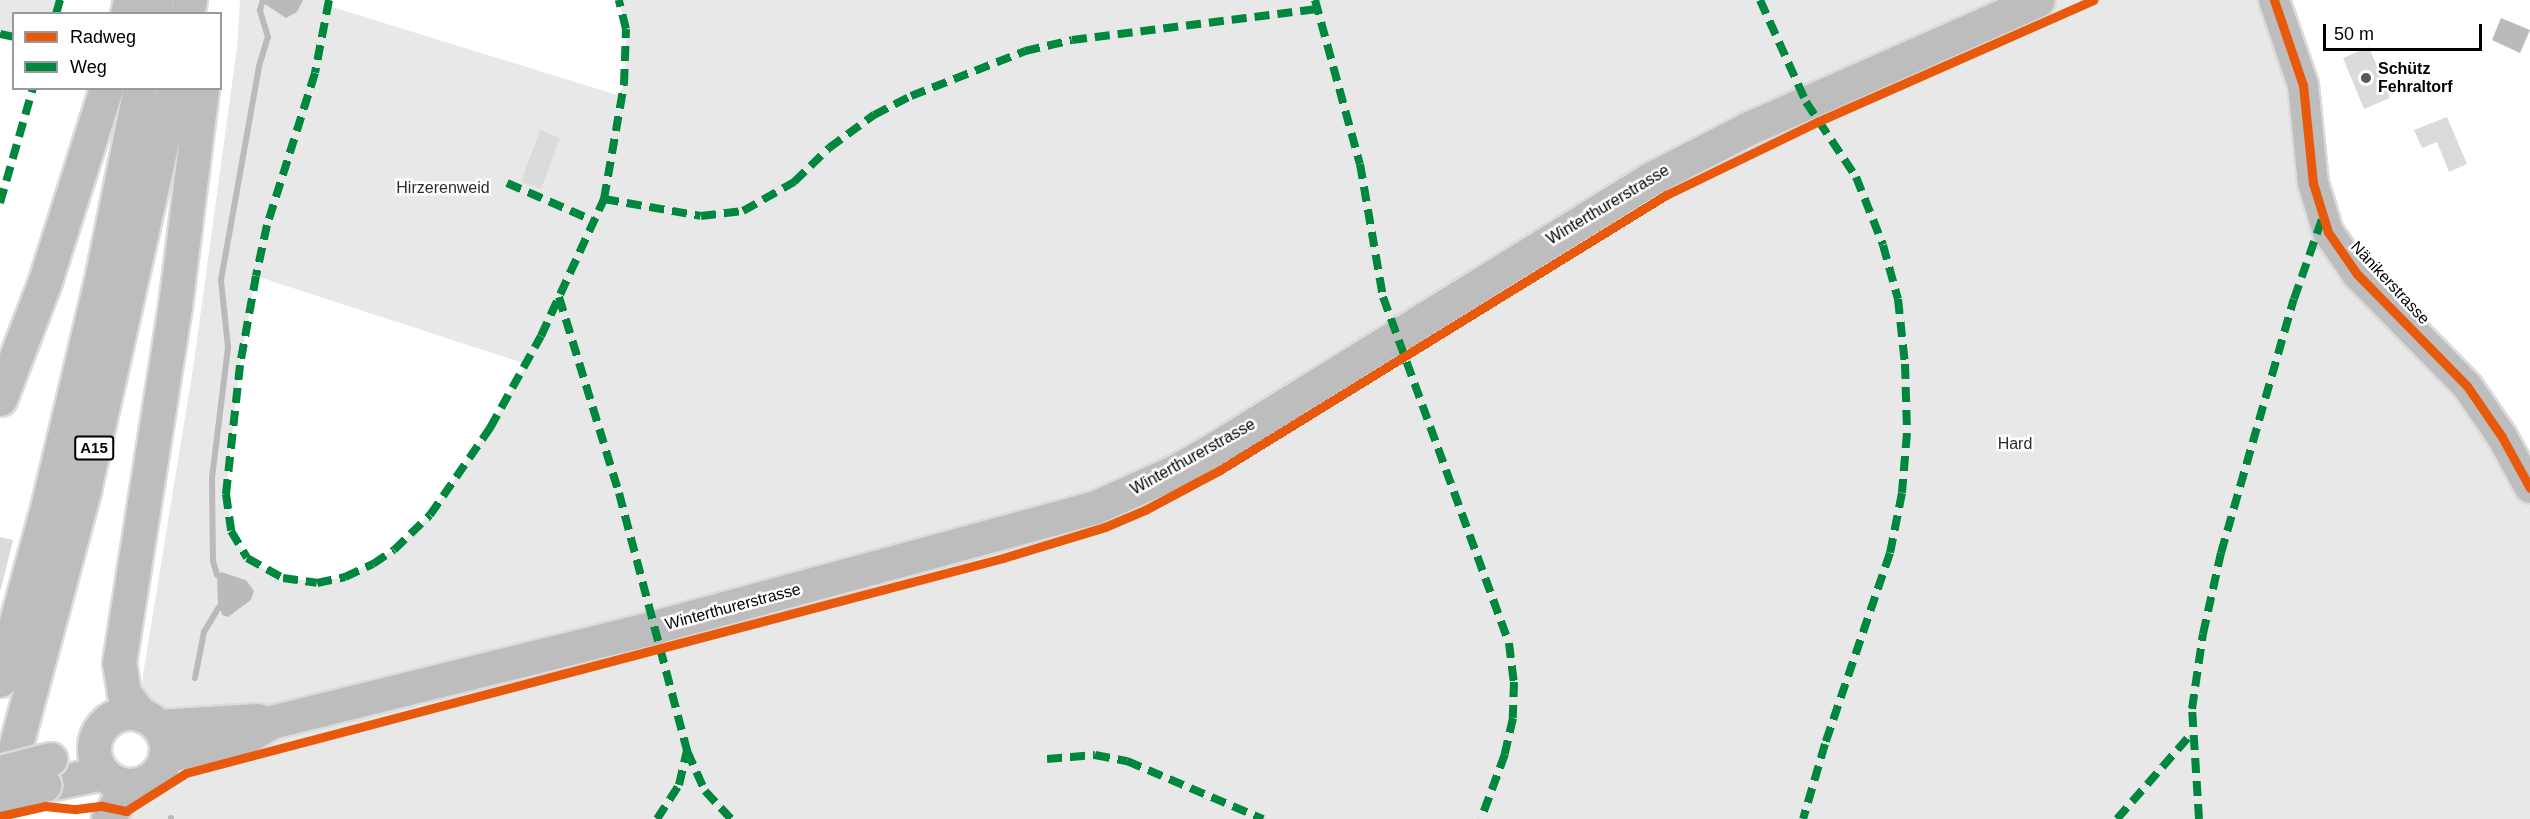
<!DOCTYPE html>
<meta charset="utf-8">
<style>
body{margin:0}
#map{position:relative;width:2530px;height:819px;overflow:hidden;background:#fff;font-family:Arial,sans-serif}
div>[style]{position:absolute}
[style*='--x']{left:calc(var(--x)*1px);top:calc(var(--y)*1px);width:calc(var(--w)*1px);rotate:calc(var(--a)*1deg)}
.green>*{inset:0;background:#e8e8e8}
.water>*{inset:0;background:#bababa}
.stream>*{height:6px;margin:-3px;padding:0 3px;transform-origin:3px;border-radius:3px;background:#bababa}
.building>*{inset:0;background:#dbdbdb}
.roads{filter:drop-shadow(2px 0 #dbdbdb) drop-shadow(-2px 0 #dbdbdb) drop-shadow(0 2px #dbdbdb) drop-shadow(0 -2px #dbdbdb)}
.minor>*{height:30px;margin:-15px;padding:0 15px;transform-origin:15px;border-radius:15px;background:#bdbdbd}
.major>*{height:33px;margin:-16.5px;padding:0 16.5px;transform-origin:16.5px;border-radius:16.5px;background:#bdbdbd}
.major>.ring{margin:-16.5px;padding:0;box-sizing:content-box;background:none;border:33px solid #bdbdbd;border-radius:50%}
.highway>*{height:33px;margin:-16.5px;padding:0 16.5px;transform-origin:16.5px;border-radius:16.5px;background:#bdbdbd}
.bridges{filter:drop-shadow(2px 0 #dbdbdb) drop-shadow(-2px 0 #dbdbdb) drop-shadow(0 2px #dbdbdb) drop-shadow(0 -2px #dbdbdb)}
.major-bridge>*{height:33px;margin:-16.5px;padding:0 16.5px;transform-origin:16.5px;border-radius:16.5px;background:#bdbdbd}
.quiet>*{height:8px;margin-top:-4px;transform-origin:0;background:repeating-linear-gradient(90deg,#00873e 0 15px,transparent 0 23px)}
.cycleway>*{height:9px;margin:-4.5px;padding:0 4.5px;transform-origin:4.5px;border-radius:4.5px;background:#e8590c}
.dots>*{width:16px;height:16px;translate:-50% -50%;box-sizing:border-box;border:3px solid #fff;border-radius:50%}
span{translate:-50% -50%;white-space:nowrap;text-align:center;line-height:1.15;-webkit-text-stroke:5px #fff;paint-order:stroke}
.shield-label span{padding:2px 4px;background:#fff;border:2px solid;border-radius:4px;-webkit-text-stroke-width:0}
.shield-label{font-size:15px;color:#000;font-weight:700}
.poi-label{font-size:16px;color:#000;font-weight:700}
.left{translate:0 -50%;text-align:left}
.park-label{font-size:16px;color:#2c2c2c}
.street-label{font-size:16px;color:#000}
.legend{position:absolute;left:12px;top:12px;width:210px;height:78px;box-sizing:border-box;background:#fff;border:2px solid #999;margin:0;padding:8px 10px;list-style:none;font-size:18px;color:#000}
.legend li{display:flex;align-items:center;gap:12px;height:30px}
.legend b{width:30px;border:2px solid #999}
.scale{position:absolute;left:2323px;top:24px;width:159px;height:27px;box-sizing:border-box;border:3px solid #000;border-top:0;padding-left:8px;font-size:18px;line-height:21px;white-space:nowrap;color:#000;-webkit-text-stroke:4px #fff;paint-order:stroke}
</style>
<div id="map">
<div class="green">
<div style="clip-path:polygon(0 0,60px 0,56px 13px,14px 14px,13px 37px,0 34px)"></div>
<div style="clip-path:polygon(evenodd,240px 0,329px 0,329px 6px,617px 95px,625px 84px,626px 29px,619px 0,2274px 0,2316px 200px,2443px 359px,2530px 488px,2530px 819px,116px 819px,173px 778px,162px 765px,166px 745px,141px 715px,143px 675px,194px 362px,237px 47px,240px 0,256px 276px,526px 364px,490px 428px,430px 515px,394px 550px,345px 577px,317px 583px,272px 574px,247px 558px,231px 531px,227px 481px,240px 365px,256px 276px,240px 0,217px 575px,243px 578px,254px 591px,251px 600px,228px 617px,220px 612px,217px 575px)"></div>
</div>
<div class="water">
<div style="clip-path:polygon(259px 0,303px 0,297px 12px,286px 18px)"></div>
<div style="clip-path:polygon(2501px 18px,2530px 30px,2520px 53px,2492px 40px)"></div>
<div style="clip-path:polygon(221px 572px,246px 580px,254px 591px,251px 600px,228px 617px,222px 615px,218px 604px,217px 577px)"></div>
</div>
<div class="stream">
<div style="--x:217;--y:575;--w:15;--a:-106"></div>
<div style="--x:213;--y:561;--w:83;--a:-90.7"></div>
<div style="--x:212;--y:478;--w:132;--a:-83"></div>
<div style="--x:228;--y:347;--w:67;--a:-96"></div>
<div style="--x:221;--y:280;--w:217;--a:-79.9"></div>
<div style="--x:259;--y:66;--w:30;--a:-73"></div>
<div style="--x:268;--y:37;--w:28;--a:-107"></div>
<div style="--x:260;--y:10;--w:7;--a:-74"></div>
<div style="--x:195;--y:678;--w:47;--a:-78.9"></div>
<div style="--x:204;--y:632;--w:29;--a:-59"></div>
<div style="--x:171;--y:819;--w:1;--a:-90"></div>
</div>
<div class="building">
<div style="clip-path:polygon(2369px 47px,2390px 98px,2364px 109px,2343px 58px)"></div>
<div style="clip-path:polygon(2447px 117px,2467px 164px,2449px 172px,2437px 142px,2422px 148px,2414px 130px)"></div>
<div style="clip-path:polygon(540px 130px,560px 138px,541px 189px,521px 182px)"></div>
<div style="clip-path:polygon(0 537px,13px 540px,1px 589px,0 589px)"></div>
</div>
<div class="roads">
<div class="minor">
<div style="--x:2274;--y:0;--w:90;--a:71.2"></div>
<div style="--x:2303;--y:85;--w:99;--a:84.2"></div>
<div style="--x:2313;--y:183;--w:51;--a:73"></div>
<div style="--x:2328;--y:232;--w:51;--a:55.4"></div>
<div style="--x:2357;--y:274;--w:157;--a:45.5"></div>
<div style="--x:2467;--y:386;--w:62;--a:55.5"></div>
<div style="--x:2502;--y:437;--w:58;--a:61.2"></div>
</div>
<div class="major">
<div class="ring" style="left:94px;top:713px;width:39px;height:39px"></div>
<div style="--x:158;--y:726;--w:99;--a:-3.5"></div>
<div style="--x:165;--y:756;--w:83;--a:-13.2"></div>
<div style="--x:246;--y:737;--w:29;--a:-31"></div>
<div style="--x:271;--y:722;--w:395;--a:-13.9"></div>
<div style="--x:654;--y:627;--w:455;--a:-15.2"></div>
<div style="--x:1093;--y:508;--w:89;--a:-24"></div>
<div style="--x:1174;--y:472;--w:46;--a:-29.9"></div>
<div style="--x:1214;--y:449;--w:515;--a:-31.75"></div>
<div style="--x:1652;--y:178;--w:107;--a:-27.3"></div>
<div style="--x:1747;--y:129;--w:318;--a:-23.9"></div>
<div style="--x:44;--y:785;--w:60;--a:-11.5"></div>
</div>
<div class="highway">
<div style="--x:127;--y:14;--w:14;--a:-78"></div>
<div style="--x:154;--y:14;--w:14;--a:-82"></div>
<div style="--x:187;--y:14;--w:14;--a:-78"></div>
<div style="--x:0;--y:399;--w:123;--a:-69.1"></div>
<div style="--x:44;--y:284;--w:206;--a:-72.4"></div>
<div style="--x:0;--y:680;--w:182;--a:-74.7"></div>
<div style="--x:48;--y:504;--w:235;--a:-76.7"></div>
<div style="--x:102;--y:275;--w:191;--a:-78.5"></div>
<div style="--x:141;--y:715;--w:28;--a:-128"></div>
<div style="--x:124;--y:693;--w:30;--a:-99"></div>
<div style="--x:119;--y:663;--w:361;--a:-81.1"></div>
<div style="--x:175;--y:306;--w:220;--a:-82.9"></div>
<div style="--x:3;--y:793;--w:314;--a:-75"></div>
<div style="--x:84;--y:490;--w:412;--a:-77.4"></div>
<div style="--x:108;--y:819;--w:39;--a:-60"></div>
</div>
</div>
<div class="bridges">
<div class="major-bridge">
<div style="--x:0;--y:772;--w:52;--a:-14.6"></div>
<div style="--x:0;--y:797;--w:46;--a:-15.3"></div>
</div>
</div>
<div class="quiet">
<div style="--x:329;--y:0;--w:74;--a:100.9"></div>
<div style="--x:315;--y:73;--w:159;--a:107.5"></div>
<div style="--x:267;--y:225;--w:52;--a:102.2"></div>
<div style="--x:256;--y:276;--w:90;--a:100.2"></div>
<div style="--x:240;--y:365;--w:130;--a:96.2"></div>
<div style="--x:226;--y:494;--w:37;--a:82"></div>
<div style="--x:231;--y:531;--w:31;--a:59"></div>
<div style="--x:247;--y:558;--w:41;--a:29.1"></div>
<div style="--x:283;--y:578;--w:34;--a:8"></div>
<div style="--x:317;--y:583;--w:29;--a:-12"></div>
<div style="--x:345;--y:577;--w:31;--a:-25"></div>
<div style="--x:373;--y:564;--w:25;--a:-34"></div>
<div style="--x:394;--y:550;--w:50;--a:-44.2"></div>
<div style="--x:430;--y:515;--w:106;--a:-55.4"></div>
<div style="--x:490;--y:428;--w:105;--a:-61"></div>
<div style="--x:541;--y:336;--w:151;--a:-65.3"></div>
<div style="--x:604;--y:199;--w:117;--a:-80.1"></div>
<div style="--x:624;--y:84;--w:55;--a:-87.9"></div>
<div style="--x:626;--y:29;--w:30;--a:-104"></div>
<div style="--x:1315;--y:0;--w:170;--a:74.7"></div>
<div style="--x:1360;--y:164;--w:135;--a:80.2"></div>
<div style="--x:1383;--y:297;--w:368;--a:70"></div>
<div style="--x:1509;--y:643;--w:39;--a:83"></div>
<div style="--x:1514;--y:682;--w:36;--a:92"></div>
<div style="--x:1513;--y:718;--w:37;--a:103"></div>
<div style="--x:1505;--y:754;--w:69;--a:110.3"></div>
<div style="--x:1760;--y:0;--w:112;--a:65.7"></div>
<div style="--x:1806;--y:102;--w:90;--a:56.3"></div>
<div style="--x:1856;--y:177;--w:73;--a:68.3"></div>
<div style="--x:1883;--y:245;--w:56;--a:74.5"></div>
<div style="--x:1898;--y:299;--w:65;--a:83.9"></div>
<div style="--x:1905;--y:364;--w:69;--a:88.3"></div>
<div style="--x:1907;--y:433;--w:60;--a:94.8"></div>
<div style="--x:1902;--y:493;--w:61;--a:101.3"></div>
<div style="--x:1890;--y:553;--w:202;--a:108.8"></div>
<div style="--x:1825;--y:744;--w:78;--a:106.3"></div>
<div style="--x:56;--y:14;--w:15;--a:-74"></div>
<div style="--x:0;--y:34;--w:14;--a:12"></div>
<div style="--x:507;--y:183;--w:95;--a:23.6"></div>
<div style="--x:604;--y:199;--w:98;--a:9.9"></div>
<div style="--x:701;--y:216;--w:42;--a:-6.8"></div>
<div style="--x:743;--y:211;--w:59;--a:-29.6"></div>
<div style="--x:794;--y:182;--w:49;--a:-44.2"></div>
<div style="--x:829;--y:148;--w:56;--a:-36.3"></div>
<div style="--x:874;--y:115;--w:42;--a:-27.2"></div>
<div style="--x:911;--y:96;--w:123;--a:-21.5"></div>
<div style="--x:1025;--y:51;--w:48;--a:-13.2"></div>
<div style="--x:1072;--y:40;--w:247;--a:-7.2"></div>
<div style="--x:0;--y:203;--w:120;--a:-74"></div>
<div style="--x:559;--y:297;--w:205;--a:73"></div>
<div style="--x:619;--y:493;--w:267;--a:75.2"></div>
<div style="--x:687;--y:751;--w:44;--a:65.8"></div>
<div style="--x:705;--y:791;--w:38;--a:47"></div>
<div style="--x:1047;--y:759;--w:48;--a:-4.8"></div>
<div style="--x:1095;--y:755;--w:33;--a:11"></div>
<div style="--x:1127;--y:761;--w:148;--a:23.1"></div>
<div style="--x:657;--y:819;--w:40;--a:-57.1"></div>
<div style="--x:679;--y:785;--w:35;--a:-77"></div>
<div style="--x:2117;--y:819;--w:114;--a:-48.9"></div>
<div style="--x:2199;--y:819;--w:110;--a:-93.6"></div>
<div style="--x:2192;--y:709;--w:76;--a:-81.7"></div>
<div style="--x:2203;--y:634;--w:83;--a:-77.5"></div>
<div style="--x:2221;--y:553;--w:264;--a:-74"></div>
<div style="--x:2294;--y:299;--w:85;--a:-70.7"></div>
</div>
<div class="cycleway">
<div style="--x:2274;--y:0;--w:90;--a:71.2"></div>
<div style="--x:2303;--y:85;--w:99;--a:84.2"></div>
<div style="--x:2313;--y:183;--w:51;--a:73"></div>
<div style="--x:2328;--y:232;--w:51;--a:55.4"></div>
<div style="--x:2357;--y:274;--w:157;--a:45.5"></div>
<div style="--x:2467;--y:386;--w:62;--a:55.5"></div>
<div style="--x:2502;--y:437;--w:58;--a:61.2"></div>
<div style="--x:0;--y:816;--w:46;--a:-12.5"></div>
<div style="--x:45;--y:806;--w:31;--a:6"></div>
<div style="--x:76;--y:809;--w:26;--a:-7"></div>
<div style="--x:102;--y:806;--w:25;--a:12"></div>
<div style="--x:126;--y:811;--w:71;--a:-32.3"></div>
<div style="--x:186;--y:773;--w:845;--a:-14.74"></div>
<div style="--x:1003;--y:558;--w:107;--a:-16.9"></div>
<div style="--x:1105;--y:527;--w:43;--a:-23"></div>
<div style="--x:1145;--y:510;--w:85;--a:-28.1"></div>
<div style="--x:1220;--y:470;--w:524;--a:-31.66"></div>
<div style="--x:1666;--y:195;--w:170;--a:-25.8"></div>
<div style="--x:1819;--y:121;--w:300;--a:-23.8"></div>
</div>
<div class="dots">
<div style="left:2366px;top:78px;background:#595959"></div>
</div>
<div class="shield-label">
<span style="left:94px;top:448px">A15</span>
</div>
<div class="poi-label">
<span class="left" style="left:2378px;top:78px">Schütz<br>Fehraltorf</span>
</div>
<div class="park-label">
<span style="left:443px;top:188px">Hirzerenweid</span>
<span style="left:2015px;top:444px">Hard</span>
</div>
<div class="street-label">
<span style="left:1608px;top:205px;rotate:-31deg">Winterthurerstrasse</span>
<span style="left:2390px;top:283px;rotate:47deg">Nänikerstrasse</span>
<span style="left:1193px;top:457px;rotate:-29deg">Winterthurerstrasse</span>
<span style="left:733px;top:607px;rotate:-15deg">Winterthurerstrasse</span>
</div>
<ul class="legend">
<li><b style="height:8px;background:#e8590c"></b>Radweg</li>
<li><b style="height:8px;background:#00873e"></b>Weg</li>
</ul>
<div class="scale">50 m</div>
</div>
